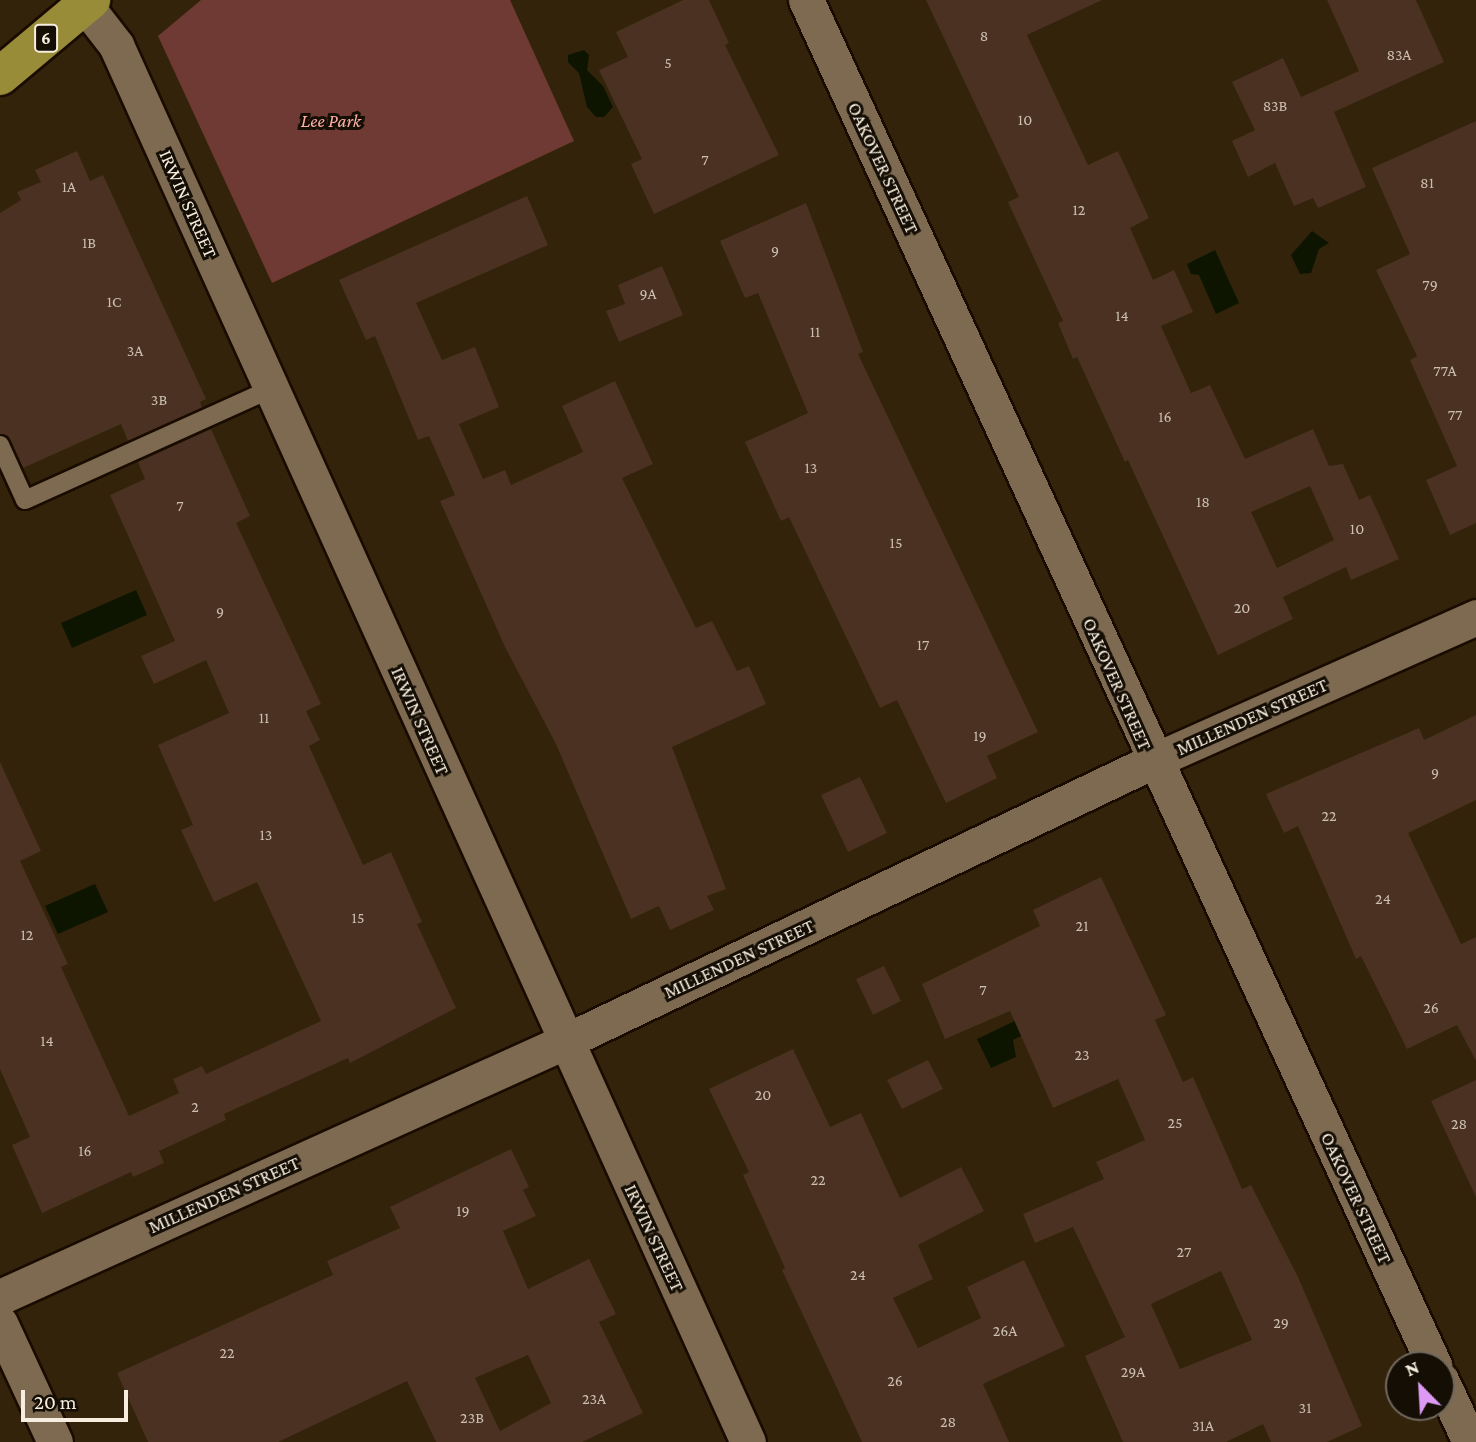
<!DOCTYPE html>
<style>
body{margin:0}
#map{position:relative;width:1476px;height:1442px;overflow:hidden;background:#32230a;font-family:"Crimson Pro",serif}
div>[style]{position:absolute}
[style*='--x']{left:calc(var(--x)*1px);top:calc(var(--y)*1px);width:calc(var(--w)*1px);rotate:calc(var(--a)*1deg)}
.green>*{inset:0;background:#6f3a33}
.water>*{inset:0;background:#0d1500}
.building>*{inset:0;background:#4a3121}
.roads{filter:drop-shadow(2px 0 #1a0b00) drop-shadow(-2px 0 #1a0b00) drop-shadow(0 2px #1a0b00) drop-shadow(0 -2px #1a0b00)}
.lane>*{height:18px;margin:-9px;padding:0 9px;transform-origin:9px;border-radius:9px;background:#7d6a50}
.street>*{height:35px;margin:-17.5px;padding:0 17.5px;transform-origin:17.5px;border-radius:17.5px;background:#7d6a50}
.highway>*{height:38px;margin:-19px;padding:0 19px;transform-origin:19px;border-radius:19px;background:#998c38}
span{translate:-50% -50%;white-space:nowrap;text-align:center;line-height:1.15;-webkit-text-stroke:6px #150e05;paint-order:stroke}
.number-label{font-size:16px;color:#ccbfb0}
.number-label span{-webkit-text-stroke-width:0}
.shield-label span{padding:2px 5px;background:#150e05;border:2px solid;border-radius:5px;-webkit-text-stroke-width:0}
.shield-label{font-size:18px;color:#f8eedf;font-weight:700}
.park-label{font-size:19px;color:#ffb0a5;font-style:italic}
.street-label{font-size:19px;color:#f8eedf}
.north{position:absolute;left:1385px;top:1351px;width:70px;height:70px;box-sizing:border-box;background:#150e05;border:2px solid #70685c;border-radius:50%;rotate:336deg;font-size:19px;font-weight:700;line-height:28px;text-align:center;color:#f8eedf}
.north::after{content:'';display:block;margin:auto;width:24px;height:32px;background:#dd99f4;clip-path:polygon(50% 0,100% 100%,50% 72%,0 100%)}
.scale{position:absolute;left:21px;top:1390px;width:107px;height:32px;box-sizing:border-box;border:4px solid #f8eedf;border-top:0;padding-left:9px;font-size:21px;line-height:24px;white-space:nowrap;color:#f8eedf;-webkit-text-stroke:5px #150e05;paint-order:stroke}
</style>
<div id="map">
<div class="green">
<div style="clip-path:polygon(201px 0,510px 0,574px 141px,272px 283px,158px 36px)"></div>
</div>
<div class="water">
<div style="clip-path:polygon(584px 50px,589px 55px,587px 70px,603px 86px,613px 107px,604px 117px,596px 117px,587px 107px,579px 73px,568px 62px,568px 55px)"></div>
<div style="clip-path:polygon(1312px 231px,1329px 243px,1319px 249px,1311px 273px,1300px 274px,1291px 255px)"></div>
<div style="clip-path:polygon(1215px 250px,1239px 303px,1216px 314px,1199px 275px,1191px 274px,1187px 264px)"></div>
<div style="clip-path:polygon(136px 590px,147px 615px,72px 648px,61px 623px)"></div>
<div style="clip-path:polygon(95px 884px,108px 912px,58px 934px,45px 906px)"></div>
<div style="clip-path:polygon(1040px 1009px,1046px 1024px,1013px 1040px,1016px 1057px,991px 1068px,977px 1039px)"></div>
</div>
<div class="building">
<div style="clip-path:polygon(683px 0,709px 0,729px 43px,725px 45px,779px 155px,654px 214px,631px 164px,642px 159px,599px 70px,628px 57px,616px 32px)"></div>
<div style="clip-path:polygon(evenodd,926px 0,1102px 0,1027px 35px,1088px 165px,1118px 151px,1149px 218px,1130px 228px,1153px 280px,1174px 270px,1193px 312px,1161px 326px,1191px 393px,1210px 385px,1245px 459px,1313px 429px,1329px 466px,1343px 464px,1359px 500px,1370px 495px,1399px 559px,1351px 580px,1346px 567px,1283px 597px,1293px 619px,1218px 655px,1128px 460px,1125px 462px,1077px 357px,1073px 359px,1058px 323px,1063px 321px,1008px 202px,1019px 197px,926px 0,1310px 486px,1334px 540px,1277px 568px,1251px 512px,1310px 486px)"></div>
<div style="clip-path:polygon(1327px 0,1416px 0,1444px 62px,1334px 112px,1366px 187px,1318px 208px,1313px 198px,1294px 206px,1275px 163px,1248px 177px,1232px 141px,1255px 130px,1232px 82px,1283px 58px,1301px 97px,1359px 71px)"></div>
<div style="clip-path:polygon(1476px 121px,1476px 523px,1450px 535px,1426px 480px,1457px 466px,1410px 360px,1417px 356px,1376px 270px,1410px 254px,1372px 168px)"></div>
<div style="clip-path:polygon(77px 151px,90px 181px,103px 175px,206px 399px,200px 402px,202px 408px,128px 441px,121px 424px,23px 468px,10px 440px,0 434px,0 213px,21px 200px,17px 192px,41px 182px,35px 170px)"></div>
<div style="clip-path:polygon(527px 196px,548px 245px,416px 303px,442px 360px,475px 347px,499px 407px,459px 424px,483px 479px,505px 470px,511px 485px,583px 452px,562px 406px,615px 381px,653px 464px,622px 478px,696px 628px,712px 621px,737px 671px,749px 666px,766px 704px,672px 747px,726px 889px,707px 896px,714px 910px,670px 930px,659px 906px,631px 919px,556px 744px,505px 647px,440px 501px,455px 495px,429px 436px,418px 440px,375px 336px,366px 340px,339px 280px)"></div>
<div style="clip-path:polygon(806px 203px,863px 352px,858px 354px,1038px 732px,987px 756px,997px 778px,946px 803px,897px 700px,880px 708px,789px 517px,781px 521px,745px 442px,808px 413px,758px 293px,745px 298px,720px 241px)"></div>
<div style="clip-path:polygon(662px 266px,683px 315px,619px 342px,606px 311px,625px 304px,618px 285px)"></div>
<div style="clip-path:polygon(211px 429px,250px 516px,236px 523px,321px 704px,306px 711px,320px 740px,309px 746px,363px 865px,391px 852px,422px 922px,417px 924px,456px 1008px,350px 1063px,348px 1058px,224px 1114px,226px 1120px,159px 1151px,164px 1163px,133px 1177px,131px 1172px,42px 1213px,12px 1145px,30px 1137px,0 1069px,0 762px,41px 851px,20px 861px,68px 964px,61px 967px,129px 1116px,179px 1093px,173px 1079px,202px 1066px,206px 1074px,321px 1021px,257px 882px,214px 902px,181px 830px,193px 825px,158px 745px,229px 713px,206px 660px,154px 684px,141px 656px,175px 641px,110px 495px,145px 479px,138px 462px)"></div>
<div style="clip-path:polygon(1476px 715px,1476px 800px,1408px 833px,1461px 944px,1476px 937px,1476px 1061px,1457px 1025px,1407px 1049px,1361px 956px,1356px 959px,1298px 826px,1284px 833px,1266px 794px,1419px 728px,1424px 740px)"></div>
<div style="clip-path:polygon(860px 777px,887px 833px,848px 852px,821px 795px)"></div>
<div style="clip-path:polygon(evenodd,1101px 877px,1166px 1015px,1155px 1020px,1183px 1082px,1193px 1077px,1242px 1189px,1251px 1185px,1298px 1277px,1362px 1426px,1327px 1442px,1271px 1442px,1263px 1424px,1226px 1442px,1123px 1442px,1085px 1356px,1125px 1337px,1073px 1227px,1035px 1243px,1023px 1214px,1104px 1179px,1096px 1162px,1145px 1140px,1118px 1079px,1053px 1108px,1010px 1011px,945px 1039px,922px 984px,1040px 926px,1033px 910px,1101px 877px,1221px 1271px,1252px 1340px,1180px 1369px,1151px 1304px,1221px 1271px)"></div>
<div style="clip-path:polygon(884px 966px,901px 1001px,873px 1015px,856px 979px)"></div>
<div style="clip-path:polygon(793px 1049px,830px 1127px,861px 1113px,900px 1198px,961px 1167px,984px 1211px,918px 1245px,933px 1279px,893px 1298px,918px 1348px,981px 1318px,967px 1287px,1024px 1260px,1065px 1346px,983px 1384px,1009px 1442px,862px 1442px,782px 1270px,785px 1268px,743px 1175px,749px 1172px,709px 1089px)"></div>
<div style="clip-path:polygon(928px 1060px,943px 1089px,902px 1109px,887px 1080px)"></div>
<div style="clip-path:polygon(1476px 1080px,1476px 1197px,1431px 1101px)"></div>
<div style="clip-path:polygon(evenodd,511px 1149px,529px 1187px,523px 1190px,536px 1216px,503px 1231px,528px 1289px,589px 1259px,616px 1314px,599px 1322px,643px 1413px,582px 1442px,436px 1442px,407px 1381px,278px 1442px,148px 1442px,117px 1373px,333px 1275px,327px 1261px,400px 1228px,390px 1207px,511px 1149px,528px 1355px,551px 1403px,500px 1431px,475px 1378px,528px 1355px)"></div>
</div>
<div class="roads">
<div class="lane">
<div style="--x:0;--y:445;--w:60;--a:65.6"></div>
<div style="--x:25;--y:500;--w:270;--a:-24.3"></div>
</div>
<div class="street">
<div style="--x:806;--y:0;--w:1503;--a:65.29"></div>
<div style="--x:85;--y:5;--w:51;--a:52.2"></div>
<div style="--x:116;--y:45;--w:1533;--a:65.66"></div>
<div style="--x:0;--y:1297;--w:619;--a:-24.33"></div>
<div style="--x:564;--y:1042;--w:653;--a:-25.5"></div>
<div style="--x:1153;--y:761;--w:354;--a:-24"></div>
<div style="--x:0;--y:1323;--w:131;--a:65.2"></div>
<div style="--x:1441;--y:1380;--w:68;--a:64.9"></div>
</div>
<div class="highway">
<div style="--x:0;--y:76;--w:119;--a:-39.9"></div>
</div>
</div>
<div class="number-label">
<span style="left:984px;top:36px">8</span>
<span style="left:1399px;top:55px">83A</span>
<span style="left:668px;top:63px">5</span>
<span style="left:1275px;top:106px">83B</span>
<span style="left:1025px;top:120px">10</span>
<span style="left:705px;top:160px">7</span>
<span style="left:1427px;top:183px">81</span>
<span style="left:69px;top:187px">1A</span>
<span style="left:1079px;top:210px">12</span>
<span style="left:89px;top:243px">1B</span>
<span style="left:775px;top:251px">9</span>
<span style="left:1430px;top:285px">79</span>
<span style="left:648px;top:294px">9A</span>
<span style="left:114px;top:302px">1C</span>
<span style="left:1122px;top:316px">14</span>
<span style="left:815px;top:332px">11</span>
<span style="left:135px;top:351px">3A</span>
<span style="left:1445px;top:371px">77A</span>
<span style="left:159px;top:400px">3B</span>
<span style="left:1455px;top:415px">77</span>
<span style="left:1165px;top:417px">16</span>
<span style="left:811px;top:468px">13</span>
<span style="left:1203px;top:502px">18</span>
<span style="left:180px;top:506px">7</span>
<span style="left:1357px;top:529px">10</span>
<span style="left:896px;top:543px">15</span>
<span style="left:1242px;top:608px">20</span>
<span style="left:220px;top:612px">9</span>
<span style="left:923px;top:645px">17</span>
<span style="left:264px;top:718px">11</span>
<span style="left:980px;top:736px">19</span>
<span style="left:1435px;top:773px">9</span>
<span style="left:1329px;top:816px">22</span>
<span style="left:266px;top:835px">13</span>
<span style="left:1383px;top:899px">24</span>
<span style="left:358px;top:918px">15</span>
<span style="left:1082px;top:926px">21</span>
<span style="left:27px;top:935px">12</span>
<span style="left:983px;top:990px">7</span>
<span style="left:1431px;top:1008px">26</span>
<span style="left:47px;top:1041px">14</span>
<span style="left:1082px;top:1055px">23</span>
<span style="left:763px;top:1095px">20</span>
<span style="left:195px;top:1107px">2</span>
<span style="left:1175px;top:1123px">25</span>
<span style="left:1459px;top:1124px">28</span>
<span style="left:85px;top:1151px">16</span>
<span style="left:818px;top:1180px">22</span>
<span style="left:463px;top:1211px">19</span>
<span style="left:1184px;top:1252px">27</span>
<span style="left:858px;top:1275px">24</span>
<span style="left:1281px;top:1323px">29</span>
<span style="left:1005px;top:1331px">26A</span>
<span style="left:227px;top:1353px">22</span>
<span style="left:1133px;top:1372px">29A</span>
<span style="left:895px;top:1381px">26</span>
<span style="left:594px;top:1399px">23A</span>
<span style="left:1305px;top:1408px">31</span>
<span style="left:472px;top:1418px">23B</span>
<span style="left:948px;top:1422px">28</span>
<span style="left:1203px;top:1426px">31A</span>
</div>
<div class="shield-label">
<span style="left:46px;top:38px">6</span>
</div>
<div class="park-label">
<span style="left:331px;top:121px">Lee Park</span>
</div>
<div class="street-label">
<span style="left:883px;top:168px;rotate:65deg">OAKOVER STREET</span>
<span style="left:188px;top:204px;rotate:66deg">IRWIN STREET</span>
<span style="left:1117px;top:684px;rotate:66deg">OAKOVER STREET</span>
<span style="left:1252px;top:717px;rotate:-24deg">MILLENDEN STREET</span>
<span style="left:420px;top:721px;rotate:66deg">IRWIN STREET</span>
<span style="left:739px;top:959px;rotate:-25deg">MILLENDEN STREET</span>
<span style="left:224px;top:1195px;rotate:-24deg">MILLENDEN STREET</span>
<span style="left:1356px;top:1198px;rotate:65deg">OAKOVER STREET</span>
<span style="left:654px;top:1238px;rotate:65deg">IRWIN STREET</span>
</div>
<div class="north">N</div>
<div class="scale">20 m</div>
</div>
